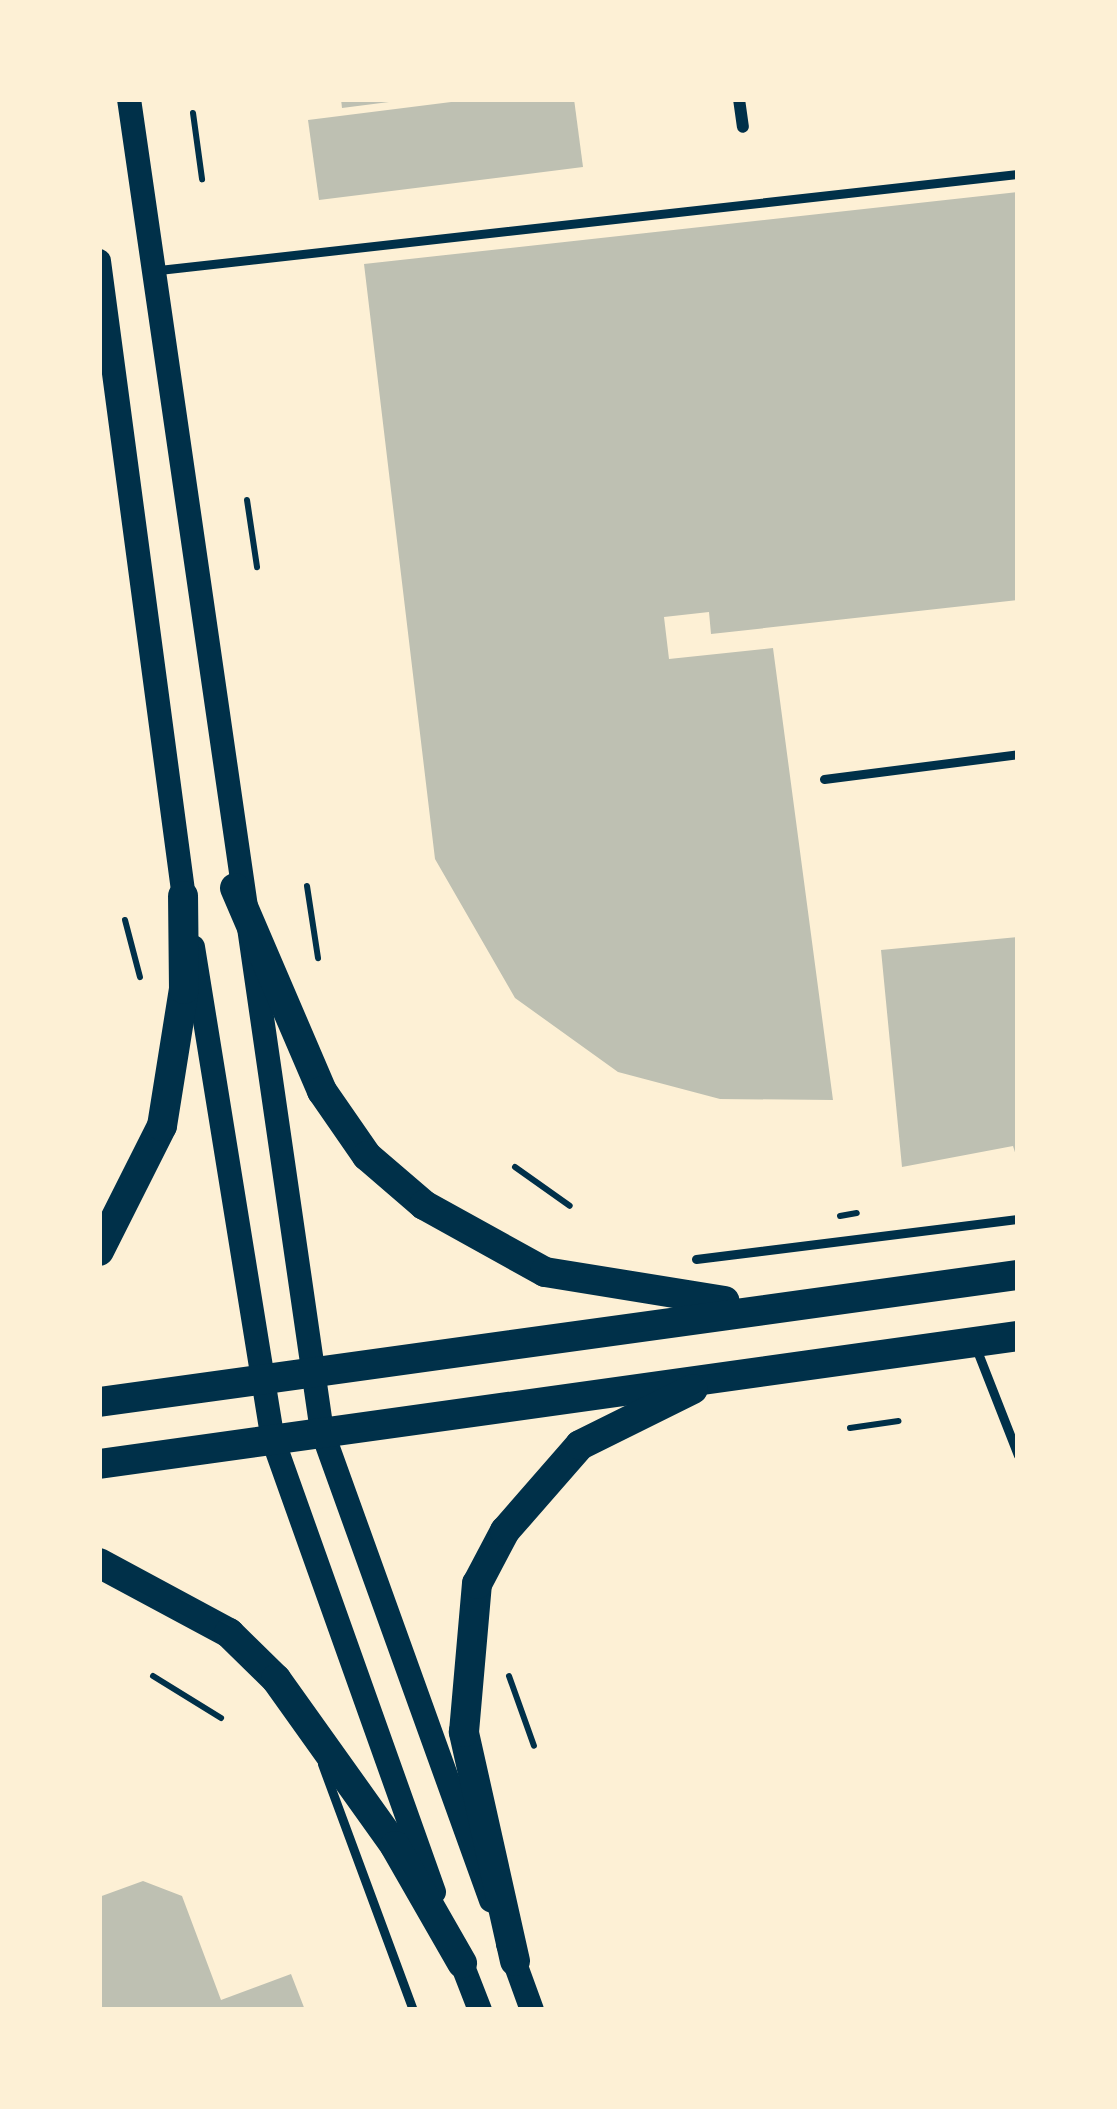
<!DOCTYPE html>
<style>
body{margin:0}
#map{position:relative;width:1117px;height:2109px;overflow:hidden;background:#fdf0d5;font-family:"Alegreya Sans",sans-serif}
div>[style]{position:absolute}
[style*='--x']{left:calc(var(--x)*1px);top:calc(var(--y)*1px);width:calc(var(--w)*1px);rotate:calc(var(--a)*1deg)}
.building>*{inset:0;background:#bec0b2}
.path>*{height:6px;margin:-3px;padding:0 3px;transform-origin:3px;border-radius:3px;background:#003049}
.service>*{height:9px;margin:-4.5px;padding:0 4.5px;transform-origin:4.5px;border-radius:4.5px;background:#003049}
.minor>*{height:12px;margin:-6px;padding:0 6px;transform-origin:6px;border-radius:6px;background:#003049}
.secondary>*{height:24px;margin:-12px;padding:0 12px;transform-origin:12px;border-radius:12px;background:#003049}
.primary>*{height:30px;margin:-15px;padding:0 15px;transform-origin:15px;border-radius:15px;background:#003049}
span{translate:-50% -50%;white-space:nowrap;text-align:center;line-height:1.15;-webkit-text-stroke:9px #fdf0d5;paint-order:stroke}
.frame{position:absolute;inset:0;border:102px solid #fdf0d5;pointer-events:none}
</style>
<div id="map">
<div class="building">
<div style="clip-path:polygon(341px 99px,388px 99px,389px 102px,342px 108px)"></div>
<div style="clip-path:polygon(475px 99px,574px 99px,583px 167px,319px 200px,308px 120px)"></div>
<div style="clip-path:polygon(1018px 192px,1018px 600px,711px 634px,709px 612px,664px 617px,669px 659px,773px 648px,833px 1100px,720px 1099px,618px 1072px,515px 998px,435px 859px,364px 264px)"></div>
<div style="clip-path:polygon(1018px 937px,1018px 1162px,1013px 1146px,902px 1167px,881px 950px)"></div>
<div style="clip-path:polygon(143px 1881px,182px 1896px,221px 2000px,291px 1974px,305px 2010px,99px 2010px,99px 1897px)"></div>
</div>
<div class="path">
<div style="--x:193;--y:113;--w:67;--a:82.2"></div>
<div style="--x:247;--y:500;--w:68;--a:81.5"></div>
<div style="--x:307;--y:886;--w:73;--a:81.3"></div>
<div style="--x:125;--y:920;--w:59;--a:75.3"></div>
<div style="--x:515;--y:1167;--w:67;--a:35.3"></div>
<div style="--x:840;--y:1216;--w:17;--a:-10"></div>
<div style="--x:850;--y:1428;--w:49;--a:-8.3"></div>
<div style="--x:153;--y:1676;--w:80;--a:31.7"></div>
<div style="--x:509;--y:1676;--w:74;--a:70.3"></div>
</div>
<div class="service">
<div style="--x:159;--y:270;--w:864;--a:-6.38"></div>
<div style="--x:824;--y:779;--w:196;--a:-7.3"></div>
<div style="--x:696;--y:1259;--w:324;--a:-7.1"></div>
<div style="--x:976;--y:1348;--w:115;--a:68.6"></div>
<div style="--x:322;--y:1764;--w:262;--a:69.7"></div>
</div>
<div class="minor">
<div style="--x:739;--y:99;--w:28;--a:82"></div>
</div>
<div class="secondary">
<div style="--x:129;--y:99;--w:1346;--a:81.76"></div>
<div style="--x:322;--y:1431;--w:499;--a:70.2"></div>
<div style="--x:99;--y:261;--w:658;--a:82.4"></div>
<div style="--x:193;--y:947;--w:496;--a:80.8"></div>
<div style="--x:272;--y:1437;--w:483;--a:70.4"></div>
<div style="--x:508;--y:1944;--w:70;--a:70"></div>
<div style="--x:455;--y:1946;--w:69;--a:68.7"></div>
</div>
<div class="primary">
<div style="--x:235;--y:888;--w:221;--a:66.8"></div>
<div style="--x:322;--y:1091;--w:79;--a:55.3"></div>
<div style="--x:367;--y:1156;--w:75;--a:40.7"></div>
<div style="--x:424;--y:1205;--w:138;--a:29"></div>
<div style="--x:545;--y:1272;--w:182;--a:9.2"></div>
<div style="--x:99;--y:1251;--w:140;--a:-63.3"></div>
<div style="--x:162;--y:1126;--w:139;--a:-80.9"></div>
<div style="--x:184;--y:989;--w:93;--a:-90.6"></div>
<div style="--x:99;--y:1402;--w:928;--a:-7.87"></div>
<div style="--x:99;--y:1464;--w:928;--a:-7.93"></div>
<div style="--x:99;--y:1563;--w:148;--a:28.3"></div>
<div style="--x:229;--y:1633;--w:66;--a:44.4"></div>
<div style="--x:276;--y:1679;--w:205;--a:54.5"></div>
<div style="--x:395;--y:1846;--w:135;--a:60.2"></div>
<div style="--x:515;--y:1961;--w:235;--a:-102.6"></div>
<div style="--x:464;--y:1732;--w:149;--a:-85"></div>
<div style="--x:477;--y:1584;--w:60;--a:-62.2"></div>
<div style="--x:505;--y:1531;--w:114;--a:-48.9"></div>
<div style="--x:580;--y:1445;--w:126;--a:-26.4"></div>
</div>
<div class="frame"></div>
</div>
